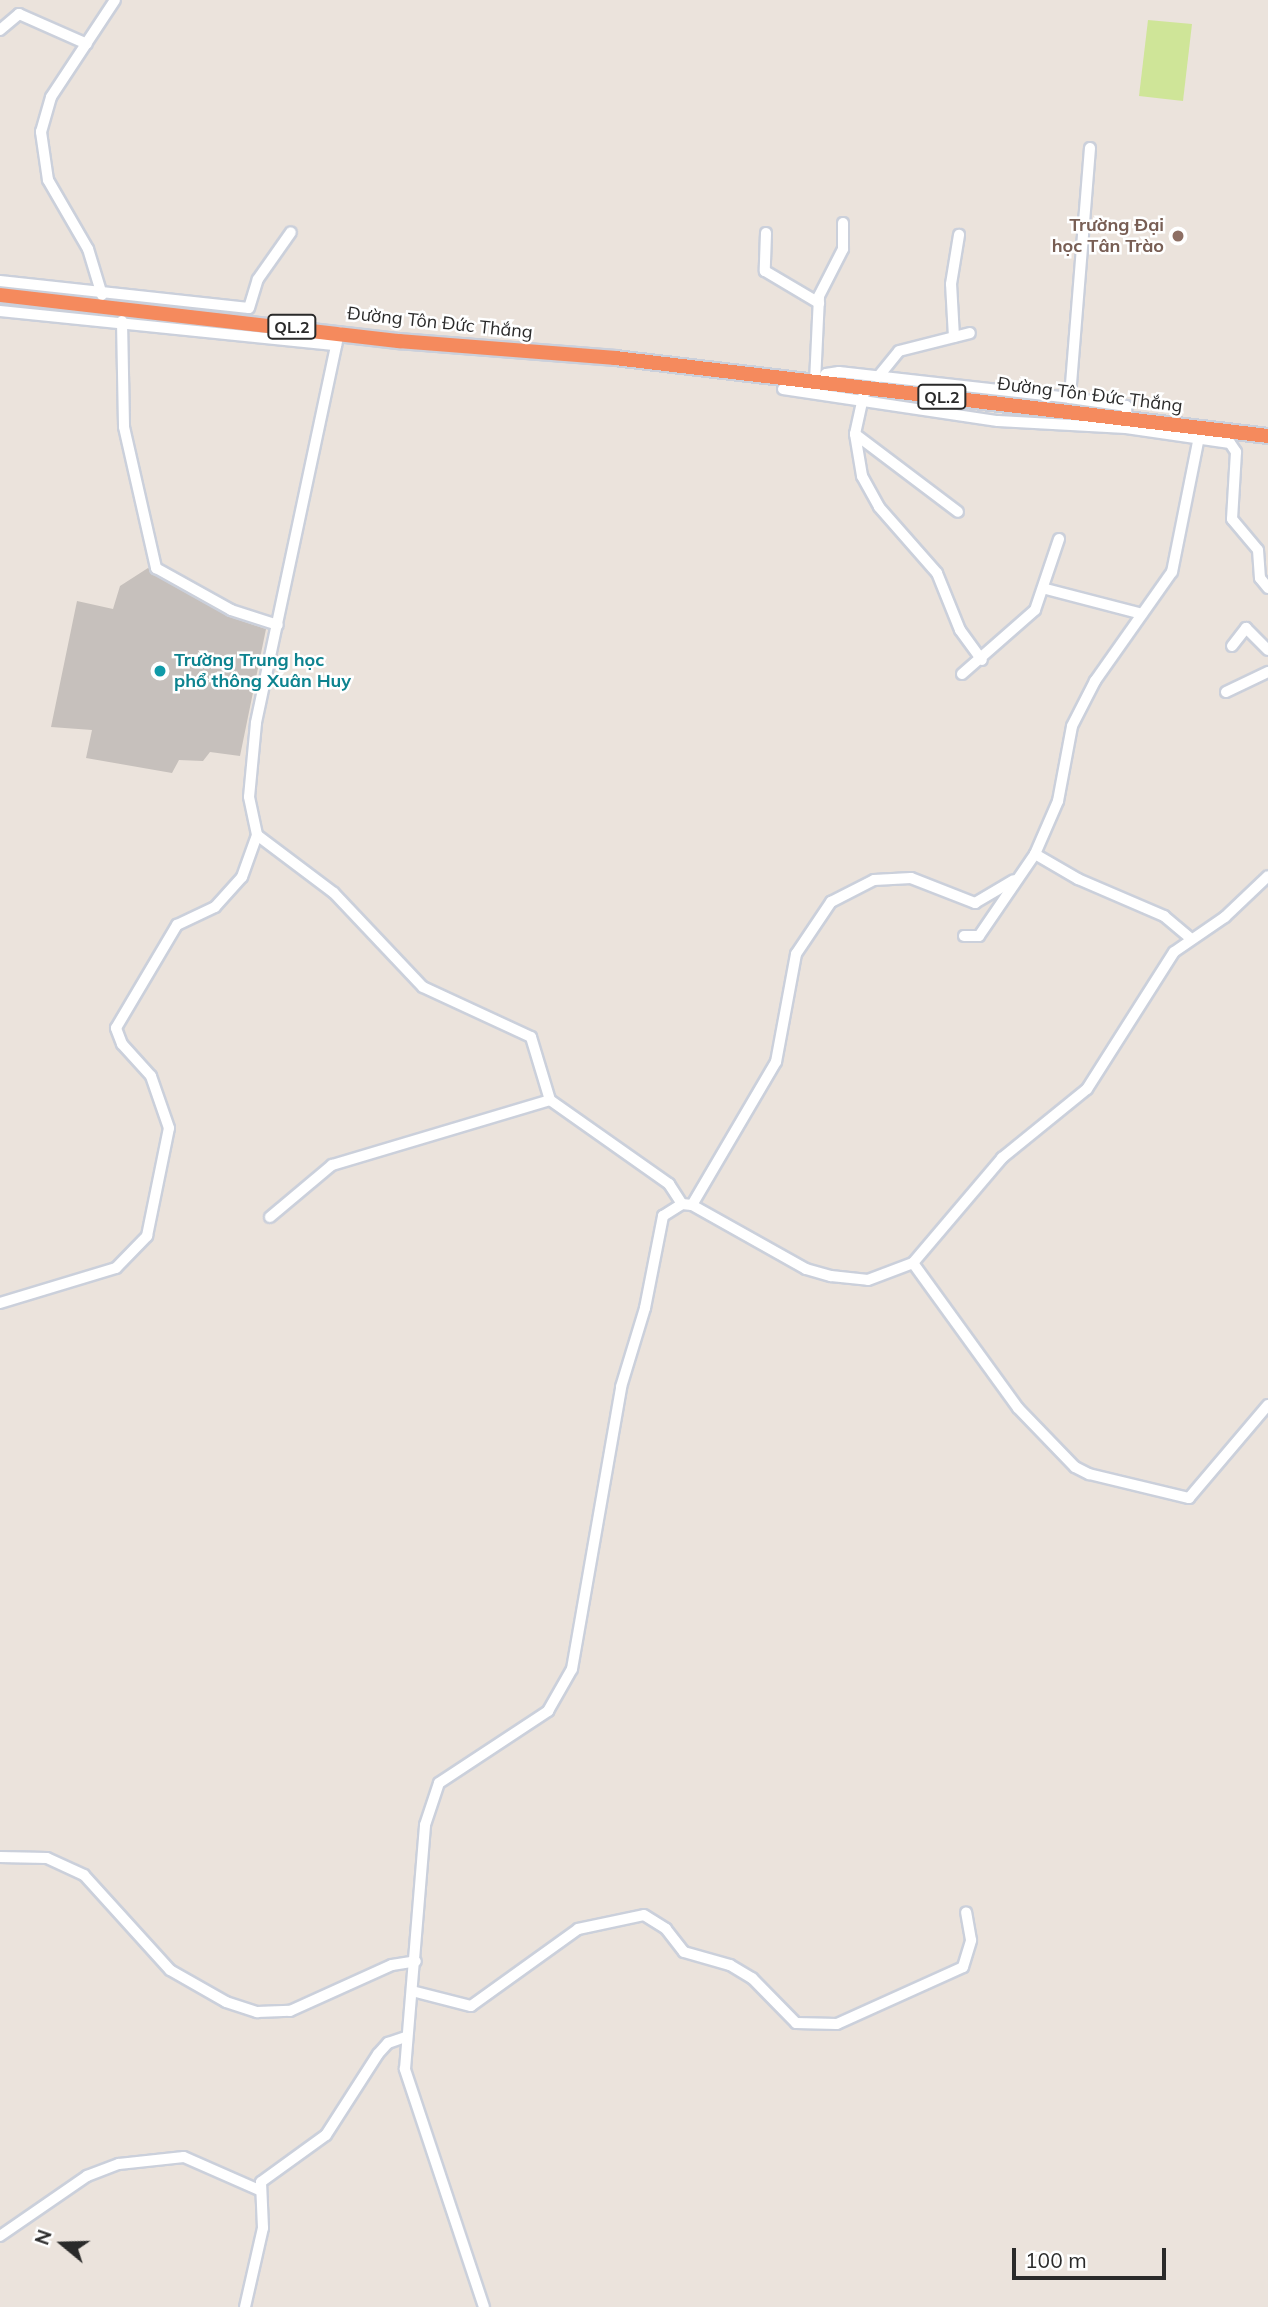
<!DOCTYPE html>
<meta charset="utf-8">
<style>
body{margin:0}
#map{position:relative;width:1268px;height:2307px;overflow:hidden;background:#ebe3dc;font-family:Mulish,sans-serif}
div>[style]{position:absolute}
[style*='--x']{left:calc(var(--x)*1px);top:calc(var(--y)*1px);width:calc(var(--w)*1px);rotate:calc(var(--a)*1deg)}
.pitch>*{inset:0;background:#cfe598}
.building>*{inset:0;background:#c6c0bc}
.roads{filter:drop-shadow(2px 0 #cbd0db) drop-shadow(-2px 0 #cbd0db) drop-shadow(0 2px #cbd0db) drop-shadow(0 -2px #cbd0db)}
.minor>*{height:10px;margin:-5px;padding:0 5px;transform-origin:5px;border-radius:5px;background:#fff}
.highway>*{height:14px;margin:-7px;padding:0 7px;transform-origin:7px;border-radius:7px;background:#f58a5d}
.dots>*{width:19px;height:19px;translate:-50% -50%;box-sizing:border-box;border:4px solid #fff;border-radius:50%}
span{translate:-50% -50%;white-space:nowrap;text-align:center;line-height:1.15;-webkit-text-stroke:5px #fff;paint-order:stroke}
.shield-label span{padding:2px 5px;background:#fff;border:2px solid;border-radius:5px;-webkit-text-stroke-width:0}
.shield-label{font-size:16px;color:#2a2a2a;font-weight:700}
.education-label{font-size:18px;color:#785e54;font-weight:700}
.right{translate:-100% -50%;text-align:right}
.street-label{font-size:18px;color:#2a2a2a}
.culture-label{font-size:18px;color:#0d838f;font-weight:700}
.left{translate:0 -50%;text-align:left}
.north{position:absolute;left:28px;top:2209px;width:70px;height:70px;-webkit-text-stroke:5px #fff;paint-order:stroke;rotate:289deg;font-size:19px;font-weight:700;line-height:28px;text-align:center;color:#2a2a2a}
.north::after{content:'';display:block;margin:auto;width:24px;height:32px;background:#2a2a2a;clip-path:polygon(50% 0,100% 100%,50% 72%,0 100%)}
.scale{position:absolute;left:1012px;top:2248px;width:154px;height:32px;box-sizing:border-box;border:4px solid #2a2a2a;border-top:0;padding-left:9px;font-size:21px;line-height:24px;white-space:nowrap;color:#2a2a2a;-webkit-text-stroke:5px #fff;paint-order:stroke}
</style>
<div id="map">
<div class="pitch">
<div style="clip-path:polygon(1148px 20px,1192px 24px,1183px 101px,1139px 96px)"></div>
</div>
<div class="building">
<div style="clip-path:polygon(148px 568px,227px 616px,266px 629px,240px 756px,210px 752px,203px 761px,179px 760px,172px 773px,86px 758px,92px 730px,51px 727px,77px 601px,113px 609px,120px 586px)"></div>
</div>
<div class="roads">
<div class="minor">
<div style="--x:0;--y:30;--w:25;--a:-40"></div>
<div style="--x:19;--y:14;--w:74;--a:23.8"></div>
<div style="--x:1090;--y:148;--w:251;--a:94.6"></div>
<div style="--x:1070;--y:398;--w:57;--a:8.1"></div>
<div style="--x:1126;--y:406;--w:18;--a:87"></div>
<div style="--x:766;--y:233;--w:38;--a:92"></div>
<div style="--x:765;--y:271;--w:63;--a:30.7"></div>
<div style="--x:0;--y:281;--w:250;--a:6.2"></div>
<div style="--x:249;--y:308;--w:30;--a:-73"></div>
<div style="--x:258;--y:279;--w:57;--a:-54.9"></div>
<div style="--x:102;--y:295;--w:48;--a:-106.9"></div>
<div style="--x:88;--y:249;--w:80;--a:-120.1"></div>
<div style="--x:48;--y:180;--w:49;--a:-98.3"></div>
<div style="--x:41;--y:132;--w:36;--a:-74"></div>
<div style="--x:51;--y:97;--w:116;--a:-56.6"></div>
<div style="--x:0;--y:311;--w:338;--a:5.8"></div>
<div style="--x:122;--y:321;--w:106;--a:88.9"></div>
<div style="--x:124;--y:427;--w:145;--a:77.2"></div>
<div style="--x:156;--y:568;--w:86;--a:29.2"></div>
<div style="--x:231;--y:610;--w:49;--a:17.7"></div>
<div style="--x:339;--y:332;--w:400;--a:102"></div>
<div style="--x:256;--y:723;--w:74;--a:95.4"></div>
<div style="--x:249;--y:797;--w:39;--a:78"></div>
<div style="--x:257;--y:835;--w:96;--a:37"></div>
<div style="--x:334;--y:893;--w:129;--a:46.6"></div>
<div style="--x:423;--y:987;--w:119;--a:24.8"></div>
<div style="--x:531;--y:1037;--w:66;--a:73.2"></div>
<div style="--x:550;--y:1100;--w:146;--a:35.2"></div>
<div style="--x:669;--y:1184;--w:24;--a:57"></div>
<div style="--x:954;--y:337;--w:53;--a:-93.2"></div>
<div style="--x:951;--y:284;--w:50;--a:-80.7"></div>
<div style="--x:878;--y:377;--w:33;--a:-51"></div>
<div style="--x:899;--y:351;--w:73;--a:-14.2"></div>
<div style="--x:815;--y:382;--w:86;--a:-87.3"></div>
<div style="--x:819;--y:296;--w:53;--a:-62.9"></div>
<div style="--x:843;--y:249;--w:26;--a:-90"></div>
<div style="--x:820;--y:382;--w:10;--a:-53"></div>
<div style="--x:826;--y:374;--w:13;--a:-9"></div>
<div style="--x:839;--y:372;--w:232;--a:6.4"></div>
<div style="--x:783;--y:389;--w:217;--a:8.5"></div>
<div style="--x:998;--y:421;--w:128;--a:3.1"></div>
<div style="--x:1126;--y:428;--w:105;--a:8.2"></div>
<div style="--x:1230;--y:443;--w:11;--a:56"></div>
<div style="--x:1236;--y:452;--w:67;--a:93.4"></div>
<div style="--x:1232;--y:519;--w:40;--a:50"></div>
<div style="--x:1258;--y:550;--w:28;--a:86"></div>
<div style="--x:1260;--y:578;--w:13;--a:51"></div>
<div style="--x:864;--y:393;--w:42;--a:102.4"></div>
<div style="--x:855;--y:434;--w:43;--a:80.5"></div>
<div style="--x:862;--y:476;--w:35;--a:61"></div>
<div style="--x:879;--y:507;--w:88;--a:48.7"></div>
<div style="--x:937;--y:573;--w:61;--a:68"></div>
<div style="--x:960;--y:630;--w:37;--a:54"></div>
<div style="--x:855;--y:434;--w:129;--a:37.1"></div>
<div style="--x:1046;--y:589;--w:99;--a:14.6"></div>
<div style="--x:1232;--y:646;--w:23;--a:-52"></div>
<div style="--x:1246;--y:628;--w:31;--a:45"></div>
<div style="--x:962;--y:674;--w:97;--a:-41.2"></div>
<div style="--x:1035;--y:610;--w:75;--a:-71.3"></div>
<div style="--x:1226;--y:692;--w:47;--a:-25.5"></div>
<div style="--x:1035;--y:854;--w:50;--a:30.2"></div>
<div style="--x:1078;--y:879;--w:94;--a:23.3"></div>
<div style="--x:1164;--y:916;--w:33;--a:40"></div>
<div style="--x:964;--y:936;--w:15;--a:0"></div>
<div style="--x:979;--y:936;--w:99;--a:-55.7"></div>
<div style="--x:1035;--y:854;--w:58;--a:-66.5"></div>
<div style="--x:1058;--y:801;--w:76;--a:-79.4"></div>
<div style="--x:1072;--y:726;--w:51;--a:-62.9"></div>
<div style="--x:1095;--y:681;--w:133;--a:-54.8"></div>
<div style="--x:1172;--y:572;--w:138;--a:-78.7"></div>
<div style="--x:692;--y:1205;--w:166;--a:-59.6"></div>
<div style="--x:776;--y:1062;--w:110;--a:-79.5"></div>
<div style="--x:796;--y:954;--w:63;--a:-56.1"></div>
<div style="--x:831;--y:902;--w:48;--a:-27.1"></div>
<div style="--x:874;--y:880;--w:37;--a:-3"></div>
<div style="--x:911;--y:878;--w:69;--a:21.3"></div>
<div style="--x:975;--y:903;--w:45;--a:-30.5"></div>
<div style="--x:270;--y:1217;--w:81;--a:-40"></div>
<div style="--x:332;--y:1165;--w:227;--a:-16.6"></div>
<div style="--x:913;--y:1263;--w:179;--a:54.1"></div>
<div style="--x:1018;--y:1408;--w:82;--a:46"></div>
<div style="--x:1075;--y:1467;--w:16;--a:27"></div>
<div style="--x:1089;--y:1474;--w:103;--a:13.5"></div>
<div style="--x:1189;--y:1498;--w:122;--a:-49.7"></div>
<div style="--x:0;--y:1303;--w:121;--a:-16.8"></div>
<div style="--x:116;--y:1268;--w:45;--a:-45.9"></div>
<div style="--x:147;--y:1236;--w:110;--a:-78.5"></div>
<div style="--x:169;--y:1128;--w:55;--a:-109.1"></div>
<div style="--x:151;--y:1076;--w:43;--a:-132.2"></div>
<div style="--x:122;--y:1044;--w:17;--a:-111"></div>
<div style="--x:116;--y:1028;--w:120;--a:-59.4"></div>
<div style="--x:177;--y:925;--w:42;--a:-25.3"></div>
<div style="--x:215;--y:907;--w:40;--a:-48"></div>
<div style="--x:242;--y:877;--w:45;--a:-70.3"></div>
<div style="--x:0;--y:1857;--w:47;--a:1.2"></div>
<div style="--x:47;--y:1858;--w:41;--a:24.7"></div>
<div style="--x:84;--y:1875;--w:128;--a:47.8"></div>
<div style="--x:170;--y:1970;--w:64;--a:29.7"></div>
<div style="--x:226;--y:2002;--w:33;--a:18"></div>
<div style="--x:257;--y:2012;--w:33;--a:-2"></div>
<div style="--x:290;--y:2011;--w:112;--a:-24.3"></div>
<div style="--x:392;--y:1965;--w:24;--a:-9"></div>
<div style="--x:412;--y:1991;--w:61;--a:14.3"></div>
<div style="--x:471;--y:2006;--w:132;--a:-35.7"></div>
<div style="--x:578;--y:1929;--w:67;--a:-12"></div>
<div style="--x:644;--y:1915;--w:26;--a:32"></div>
<div style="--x:666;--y:1929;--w:29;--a:52"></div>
<div style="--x:684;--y:1952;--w:48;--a:15.8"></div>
<div style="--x:730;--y:1965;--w:26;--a:31"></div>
<div style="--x:752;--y:1978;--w:63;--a:45.6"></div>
<div style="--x:796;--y:2023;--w:41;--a:1.4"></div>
<div style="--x:837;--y:2024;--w:138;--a:-24.3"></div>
<div style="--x:963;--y:1967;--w:28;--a:-73"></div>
<div style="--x:971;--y:1940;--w:28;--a:-100"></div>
<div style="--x:0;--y:2236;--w:106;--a:-34.6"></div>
<div style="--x:87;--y:2176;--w:34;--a:-21"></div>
<div style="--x:119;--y:2164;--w:65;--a:-6.1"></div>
<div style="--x:184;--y:2157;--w:82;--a:23.7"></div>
<div style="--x:245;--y:2307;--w:81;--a:-77.2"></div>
<div style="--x:263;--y:2228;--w:46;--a:-92.5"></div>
<div style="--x:261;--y:2182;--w:80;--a:-35.9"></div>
<div style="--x:326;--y:2135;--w:96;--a:-57.3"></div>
<div style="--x:378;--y:2054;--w:15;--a:-48"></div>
<div style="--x:388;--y:2043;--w:18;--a:-19"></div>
<div style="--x:484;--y:2307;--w:251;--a:-108.4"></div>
<div style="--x:405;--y:2069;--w:245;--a:-85.3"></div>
<div style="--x:425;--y:1825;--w:44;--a:-71.6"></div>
<div style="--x:439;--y:1783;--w:131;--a:-33.4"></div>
<div style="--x:548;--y:1711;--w:48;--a:-60.3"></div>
<div style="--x:572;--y:1669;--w:286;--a:-80.1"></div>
<div style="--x:621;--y:1387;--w:83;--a:-73.1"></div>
<div style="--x:645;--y:1308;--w:94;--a:-78.9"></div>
<div style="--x:663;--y:1216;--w:22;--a:-32"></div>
<div style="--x:682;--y:1204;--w:10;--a:6"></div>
<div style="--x:692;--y:1205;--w:131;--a:29.3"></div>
<div style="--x:806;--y:1269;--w:26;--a:16"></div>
<div style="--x:831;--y:1276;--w:37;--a:6"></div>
<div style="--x:868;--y:1280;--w:48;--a:-20.7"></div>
<div style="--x:913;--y:1263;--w:138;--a:-49.7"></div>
<div style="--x:1002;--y:1158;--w:109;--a:-39.1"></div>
<div style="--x:1087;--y:1089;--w:162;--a:-57.6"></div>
<div style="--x:1174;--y:952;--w:62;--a:-34.5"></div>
<div style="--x:1225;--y:917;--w:59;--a:-43.6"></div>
</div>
<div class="highway">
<div style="--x:0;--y:295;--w:402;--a:6.6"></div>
<div style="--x:399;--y:341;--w:217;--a:4.5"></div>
<div style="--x:615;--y:358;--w:658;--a:6.81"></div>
</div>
</div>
<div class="dots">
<div style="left:1178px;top:236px;background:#8d6e63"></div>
<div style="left:160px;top:671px;background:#0f9aa8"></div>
</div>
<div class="shield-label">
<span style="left:292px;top:327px">QL.2</span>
<span style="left:942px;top:397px">QL.2</span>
</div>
<div class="education-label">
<span class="right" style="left:1164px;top:236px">Trường Đại<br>học Tân Trào</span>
</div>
<div class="street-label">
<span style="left:440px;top:323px;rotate:6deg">Đường Tôn Đức Thắng</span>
<span style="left:1090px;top:395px;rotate:7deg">Đường Tôn Đức Thắng</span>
</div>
<div class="culture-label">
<span class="left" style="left:174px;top:671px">Trường Trung học<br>phổ thông Xuân Huy</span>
</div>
<div class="north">N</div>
<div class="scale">100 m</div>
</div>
